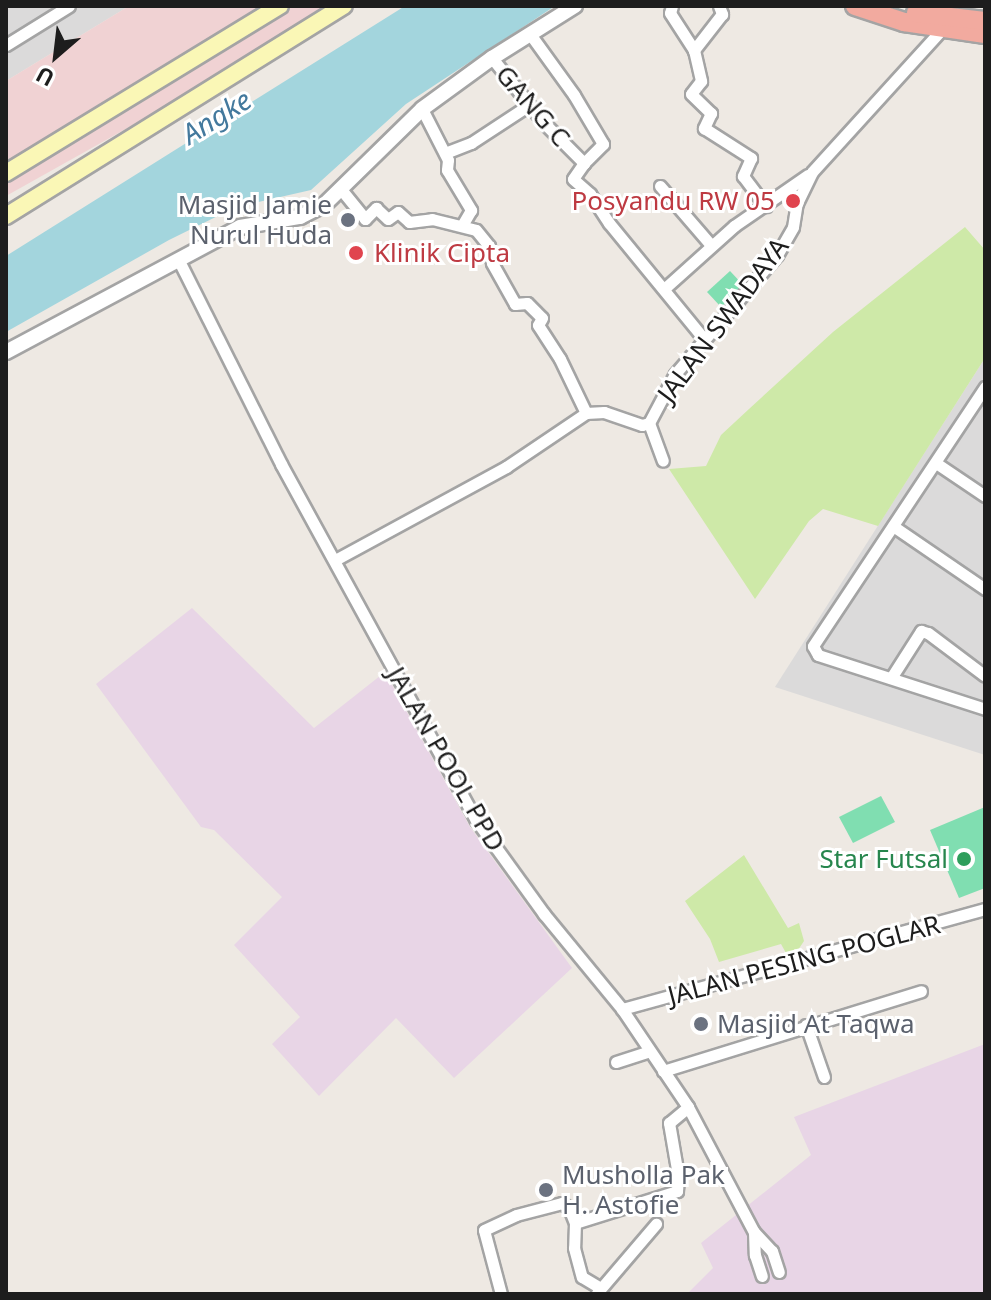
<!DOCTYPE html>
<style>
body{margin:0}
#map{position:relative;width:991px;height:1300px;overflow:hidden;background:#eee9e3;font-family:"Noto Sans",sans-serif}
div>[style]{position:absolute}
[style*='--x']{left:calc(var(--x)*1px);top:calc(var(--y)*1px);width:calc(var(--w)*1px);rotate:calc(var(--a)*1deg)}
.residential>*{inset:0;background:#dbdada}
.commercial>*{inset:0;background:#f0d2d3}
.industrial>*{inset:0;background:#e8d5e6}
.grass>*{inset:0;background:#cee9a8}
.pitch>*{inset:0;background:#80deb1}
.water>*{inset:0;background:#a3d5dd}
.roads{filter:drop-shadow(2px 0 #a4a4a4) drop-shadow(-2px 0 #a4a4a4) drop-shadow(0 2px #a4a4a4) drop-shadow(0 -2px #a4a4a4)}
.minor>*{height:11px;margin:-5.5px;padding:0 5.5px;transform-origin:5.5px;border-radius:5.5px;background:#fff}
.tertiary>*{height:14px;margin:-7px;padding:0 7px;transform-origin:7px;border-radius:7px;background:#fff}
.secondary>*{height:16px;margin:-8px;padding:0 8px;transform-origin:8px;border-radius:8px;background:#faf7b6}
.trunk>*{height:18px;margin:-9px;padding:0 9px;transform-origin:9px;border-radius:9px;background:#f2aa9f}
.dots>*{width:22px;height:22px;translate:-50% -50%;box-sizing:border-box;border:4px solid #fff;border-radius:50%}
span{translate:-50% -50%;white-space:nowrap;text-align:center;line-height:1.15;-webkit-text-stroke:6px #fff;paint-order:stroke}
.street-label{font-size:26px;color:#1d1d1d}
.health-label{font-size:26px;color:#be3a42}
.right{translate:-100% -50%;text-align:right}
.left{translate:0 -50%;text-align:left}
.worship-label{font-size:26px;color:#5b616d}
.leisure-label{font-size:26px;color:#27864d}
.water-label{font-size:28px;color:#43799d;font-style:italic}
.frame{position:absolute;inset:0;border:8px solid #1d1d1d;pointer-events:none}
.north{position:absolute;left:16px;top:16px;width:80px;height:80px;-webkit-text-stroke:6px #fff;paint-order:stroke;rotate:208deg;font-size:22px;font-weight:700;line-height:32px;text-align:center;color:#1d1d1d}
.north::after{content:'';display:block;margin:auto;width:28px;height:36px;background:#1d1d1d;clip-path:polygon(50% 0,100% 100%,50% 72%,0 100%)}
</style>
<div id="map">
<div class="residential">
<div style="clip-path:polygon(6px 6px,129px 6px,6px 81px)"></div>
<div style="clip-path:polygon(985px 358px,985px 755px,775px 687px)"></div>
</div>
<div class="commercial">
<div style="clip-path:polygon(129px 6px,345px 6px,6px 196px,6px 81px)"></div>
</div>
<div class="industrial">
<div style="clip-path:polygon(192px 608px,314px 728px,385px 672px,470px 827px,572px 968px,454px 1078px,396px 1018px,319px 1096px,272px 1044px,300px 1017px,234px 945px,282px 897px,214px 830px,201px 827px,96px 684px)"></div>
<div style="clip-path:polygon(985px 1044px,985px 1294px,687px 1294px,713px 1268px,701px 1243px,811px 1155px,794px 1117px)"></div>
</div>
<div class="grass">
<div style="clip-path:polygon(965px 227px,985px 250px,985px 358px,878px 526px,823px 509px,809px 521px,755px 599px,669px 469px,706px 466px,721px 435px,749px 409px,833px 332px)"></div>
<div style="clip-path:polygon(744px 855px,788px 928px,799px 923px,804px 941px,794px 956px,786px 953px,781px 944px,719px 962px,710px 939px,685px 901px)"></div>
</div>
<div class="pitch">
<div style="clip-path:polygon(730px 271px,744px 286px,721px 307px,707px 292px)"></div>
<div style="clip-path:polygon(881px 796px,895px 822px,853px 843px,839px 817px)"></div>
<div style="clip-path:polygon(985px 807px,985px 888px,959px 898px,930px 830px)"></div>
</div>
<div class="water">
<div style="clip-path:polygon(405px 6px,555px 6px,406px 104px,311px 190px,236px 207px,169px 240px,6px 332px,6px 256px)"></div>
</div>
<div class="roads">
<div class="minor">
<div style="--x:672;--y:6;--w:7;--a:106"></div>
<div style="--x:670;--y:13;--w:44;--a:57"></div>
<div style="--x:719;--y:6;--w:9;--a:69"></div>
<div style="--x:722;--y:14;--w:46;--a:127.9"></div>
<div style="--x:694;--y:50;--w:32;--a:77"></div>
<div style="--x:701;--y:81;--w:16;--a:128"></div>
<div style="--x:691;--y:94;--w:28;--a:44"></div>
<div style="--x:711;--y:113;--w:17;--a:115"></div>
<div style="--x:704;--y:128;--w:56;--a:32.6"></div>
<div style="--x:751;--y:158;--w:20;--a:114"></div>
<div style="--x:743;--y:176;--w:38;--a:53"></div>
<div style="--x:530;--y:34;--w:75;--a:54.2"></div>
<div style="--x:574;--y:95;--w:57;--a:59.4"></div>
<div style="--x:603;--y:144;--w:27;--a:135"></div>
<div style="--x:6;--y:45;--w:74;--a:-31.8"></div>
<div style="--x:492;--y:58;--w:83;--a:51.3"></div>
<div style="--x:544;--y:123;--w:57;--a:45"></div>
<div style="--x:584;--y:163;--w:19;--a:125"></div>
<div style="--x:573;--y:179;--w:23;--a:41"></div>
<div style="--x:590;--y:194;--w:35;--a:57"></div>
<div style="--x:609;--y:223;--w:149;--a:50.7"></div>
<div style="--x:422;--y:109;--w:57;--a:63"></div>
<div style="--x:448;--y:160;--w:10;--a:96"></div>
<div style="--x:447;--y:170;--w:47;--a:59"></div>
<div style="--x:471;--y:210;--w:16;--a:120"></div>
<div style="--x:445;--y:153;--w:28;--a:-21"></div>
<div style="--x:471;--y:143;--w:69;--a:-33.2"></div>
<div style="--x:660;--y:186;--w:78;--a:49.2"></div>
<div style="--x:340;--y:188;--w:40;--a:51"></div>
<div style="--x:365;--y:219;--w:16;--a:-45"></div>
<div style="--x:376;--y:208;--w:16;--a:43"></div>
<div style="--x:388;--y:219;--w:12;--a:-35"></div>
<div style="--x:398;--y:212;--w:15;--a:42"></div>
<div style="--x:409;--y:222;--w:23;--a:-7"></div>
<div style="--x:432;--y:219;--w:45;--a:14"></div>
<div style="--x:476;--y:230;--w:21;--a:51"></div>
<div style="--x:489;--y:246;--w:17;--a:80"></div>
<div style="--x:492;--y:263;--w:47;--a:60.7"></div>
<div style="--x:515;--y:304;--w:12;--a:-5"></div>
<div style="--x:527;--y:303;--w:21;--a:45"></div>
<div style="--x:542;--y:318;--w:8;--a:120"></div>
<div style="--x:538;--y:325;--w:40;--a:57.1"></div>
<div style="--x:560;--y:359;--w:60;--a:64.3"></div>
<div style="--x:179;--y:261;--w:227;--a:63.3"></div>
<div style="--x:281;--y:464;--w:406;--a:61.3"></div>
<div style="--x:476;--y:820;--w:116;--a:54.1"></div>
<div style="--x:544;--y:914;--w:123;--a:50.6"></div>
<div style="--x:622;--y:1009;--w:118;--a:56"></div>
<div style="--x:688;--y:1107;--w:141;--a:62.2"></div>
<div style="--x:754;--y:1232;--w:26;--a:47"></div>
<div style="--x:772;--y:1251;--w:22;--a:72"></div>
<div style="--x:665;--y:288;--w:93;--a:-41.9"></div>
<div style="--x:734;--y:226;--w:90;--a:-34.6"></div>
<div style="--x:985;--y:387;--w:311;--a:123.6"></div>
<div style="--x:813;--y:646;--w:10;--a:61"></div>
<div style="--x:818;--y:655;--w:176;--a:17.9"></div>
<div style="--x:649;--y:423;--w:55;--a:-62"></div>
<div style="--x:675;--y:374;--w:157;--a:-49.4"></div>
<div style="--x:777;--y:255;--w:32;--a:-60"></div>
<div style="--x:793;--y:227;--w:24;--a:-81"></div>
<div style="--x:797;--y:203;--w:34;--a:-64"></div>
<div style="--x:812;--y:172;--w:192;--a:-47.7"></div>
<div style="--x:649;--y:423;--w:40;--a:69.8"></div>
<div style="--x:936;--y:463;--w:59;--a:34"></div>
<div style="--x:893;--y:526;--w:112;--a:34.4"></div>
<div style="--x:335;--y:560;--w:195;--a:-28.5"></div>
<div style="--x:506;--y:467;--w:97;--a:-34"></div>
<div style="--x:586;--y:413;--w:18;--a:-3"></div>
<div style="--x:604;--y:412;--w:40;--a:18.9"></div>
<div style="--x:642;--y:425;--w:7;--a:-16"></div>
<div style="--x:891;--y:678;--w:56;--a:-57.4"></div>
<div style="--x:921;--y:631;--w:7;--a:16"></div>
<div style="--x:928;--y:633;--w:71;--a:37"></div>
<div style="--x:622;--y:1009;--w:377;--a:-15.4"></div>
<div style="--x:806;--y:1025;--w:55;--a:70.9"></div>
<div style="--x:616;--y:1062;--w:35;--a:-18"></div>
<div style="--x:663;--y:1071;--w:270;--a:-17.2"></div>
<div style="--x:575;--y:1223;--w:107;--a:-17.4"></div>
<div style="--x:677;--y:1191;--w:16;--a:-86"></div>
<div style="--x:678;--y:1175;--w:53;--a:-99.8"></div>
<div style="--x:669;--y:1123;--w:25;--a:-40"></div>
<div style="--x:754;--y:1232;--w:23;--a:88"></div>
<div style="--x:755;--y:1255;--w:22;--a:72"></div>
<div style="--x:597;--y:1293;--w:91;--a:-49.5"></div>
<div style="--x:501;--y:1294;--w:66;--a:-104.9"></div>
<div style="--x:484;--y:1230;--w:35;--a:-25"></div>
<div style="--x:516;--y:1215;--w:48;--a:-14.6"></div>
<div style="--x:562;--y:1203;--w:9;--a:36"></div>
<div style="--x:569;--y:1208;--w:16;--a:68"></div>
<div style="--x:575;--y:1223;--w:25;--a:92"></div>
<div style="--x:574;--y:1248;--w:30;--a:75"></div>
<div style="--x:582;--y:1277;--w:21;--a:31"></div>
</div>
<div class="tertiary">
<div style="--x:6;--y:352;--w:265;--a:-28.1"></div>
<div style="--x:240;--y:227;--w:61;--a:-9.5"></div>
<div style="--x:300;--y:217;--w:27;--a:-27"></div>
<div style="--x:324;--y:205;--w:137;--a:-44.4"></div>
<div style="--x:422;--y:109;--w:87;--a:-36.1"></div>
<div style="--x:492;--y:58;--w:98;--a:-32.1"></div>
</div>
<div class="secondary">
<div style="--x:6;--y:173;--w:321;--a:-31.4"></div>
<div style="--x:6;--y:216;--w:398;--a:-31.9"></div>
</div>
<div class="trunk">
<div style="--x:855;--y:6;--w:52;--a:18.1"></div>
<div style="--x:904;--y:22;--w:82;--a:8.4"></div>
<div style="--x:916;--y:13;--w:69;--a:6.6"></div>
</div>
</div>
<div class="dots">
<div style="left:793px;top:201px;background:#e0444e"></div>
<div style="left:348px;top:220px;background:#6b7280"></div>
<div style="left:356px;top:253px;background:#e0444e"></div>
<div style="left:964px;top:859px;background:#2e9e5b"></div>
<div style="left:701px;top:1024px;background:#6b7280"></div>
<div style="left:546px;top:1190px;background:#6b7280"></div>
</div>
<div class="street-label">
<span style="left:533px;top:106px;rotate:49deg">GANG C</span>
<span style="left:723px;top:320px;rotate:-53deg">JALAN SWADAYA</span>
<span style="left:446px;top:759px;rotate:60deg">JALAN POOL PPD</span>
<span style="left:804px;top:960px;rotate:-15deg">JALAN PESING POGLAR</span>
</div>
<div class="health-label">
<span class="right" style="left:775px;top:201px">Posyandu RW 05</span>
<span class="left" style="left:374px;top:253px">Klinik Cipta</span>
</div>
<div class="worship-label">
<span class="right" style="left:332px;top:220px">Masjid Jamie<br>Nurul Huda</span>
<span class="left" style="left:717px;top:1024px">Masjid At Taqwa</span>
<span class="left" style="left:562px;top:1190px">Musholla Pak<br>H. Astofie</span>
</div>
<div class="leisure-label">
<span class="right" style="left:948px;top:859px">Star Futsal</span>
</div>
<div class="water-label">
<span style="left:216px;top:116px;rotate:-32deg">Angke</span>
</div>
<div class="frame"></div>
<div class="north">U</div>
</div>
